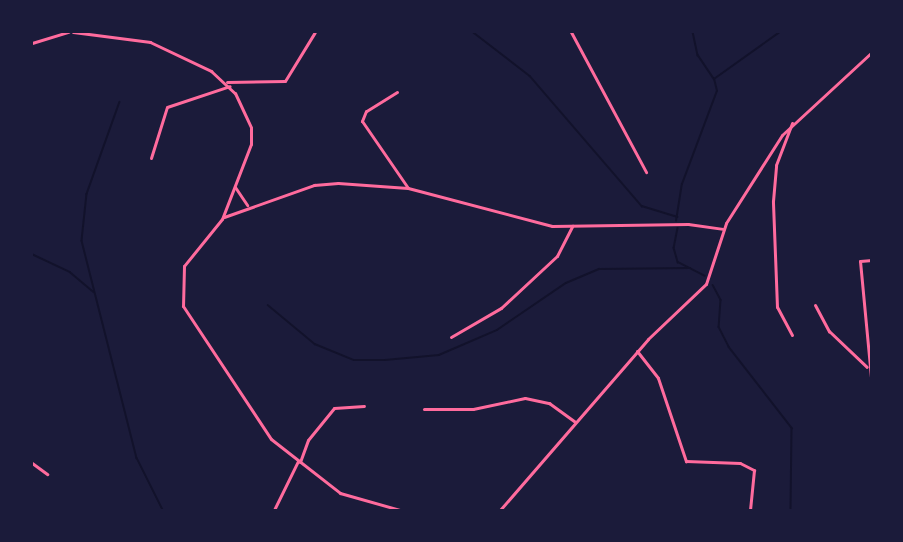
<!DOCTYPE html>
<style>
body{margin:0}
#map{position:relative;width:903px;height:542px;overflow:hidden;background:#1b1b3a;font-family:"Public Sans",sans-serif}
div>[style]{position:absolute}
[style*='--x']{left:calc(var(--x)*1px);top:calc(var(--y)*1px);width:calc(var(--w)*1px);rotate:calc(var(--a)*1deg)}
.stream>*{height:1.5px;margin:-0.75px;padding:0 0.75px;transform-origin:0.75px;border-radius:0.75px;background:#12122b}
.minor>*{height:3px;margin:-1.5px;padding:0 1.5px;transform-origin:1.5px;border-radius:1.5px;background:#ff6b9d}
.tertiary>*{height:3px;margin:-1.5px;padding:0 1.5px;transform-origin:1.5px;border-radius:1.5px;background:#ff6b9d}
span{translate:-50% -50%;white-space:nowrap;text-align:center;line-height:1.15;-webkit-text-stroke:5px #1b1b3a;paint-order:stroke}
.frame{position:absolute;inset:0;border:33px solid #1b1b3a;pointer-events:none}
</style>
<div id="map">
<div class="stream">
<div style="--x:473;--y:32;--w:72;--a:37.7"></div>
<div style="--x:530;--y:76;--w:172;--a:49.3"></div>
<div style="--x:642;--y:206;--w:37;--a:17"></div>
<div style="--x:693;--y:32;--w:24;--a:78"></div>
<div style="--x:698;--y:55;--w:29;--a:56"></div>
<div style="--x:120;--y:102;--w:98;--a:109.7"></div>
<div style="--x:87;--y:194;--w:47;--a:96.1"></div>
<div style="--x:82;--y:241;--w:224;--a:75.8"></div>
<div style="--x:137;--y:458;--w:58;--a:63.4"></div>
<div style="--x:676;--y:221;--w:37;--a:-81"></div>
<div style="--x:682;--y:184;--w:99;--a:-69.4"></div>
<div style="--x:717;--y:91;--w:12;--a:-104"></div>
<div style="--x:714;--y:79;--w:81;--a:-35.5"></div>
<div style="--x:678;--y:228;--w:20;--a:101"></div>
<div style="--x:674;--y:248;--w:15;--a:74"></div>
<div style="--x:678;--y:262;--w:30;--a:27"></div>
<div style="--x:32;--y:254;--w:42;--a:25.3"></div>
<div style="--x:70;--y:272;--w:31;--a:40"></div>
<div style="--x:713;--y:285;--w:17;--a:62"></div>
<div style="--x:721;--y:300;--w:27;--a:94"></div>
<div style="--x:719;--y:327;--w:22;--a:63"></div>
<div style="--x:729;--y:347;--w:103;--a:52.1"></div>
<div style="--x:792;--y:428;--w:82;--a:90.7"></div>
<div style="--x:268;--y:305;--w:61;--a:39.7"></div>
<div style="--x:315;--y:344;--w:42;--a:22.3"></div>
<div style="--x:354;--y:360;--w:31;--a:0"></div>
<div style="--x:385;--y:360;--w:54;--a:-5.3"></div>
<div style="--x:439;--y:355;--w:63;--a:-23.3"></div>
<div style="--x:497;--y:330;--w:83;--a:-34.3"></div>
<div style="--x:566;--y:283;--w:36;--a:-23"></div>
<div style="--x:599;--y:269;--w:91;--a:-0.6"></div>
</div>
<div class="minor">
<div style="--x:73;--y:32;--w:78;--a:7.4"></div>
<div style="--x:150;--y:42;--w:68;--a:25.4"></div>
<div style="--x:211;--y:71;--w:33;--a:43"></div>
<div style="--x:235;--y:93;--w:38;--a:65"></div>
<div style="--x:251;--y:128;--w:16;--a:90"></div>
<div style="--x:251;--y:144;--w:80;--a:111.1"></div>
<div style="--x:222;--y:219;--w:60;--a:129"></div>
<div style="--x:184;--y:266;--w:40;--a:91.4"></div>
<div style="--x:183;--y:306;--w:159;--a:56.5"></div>
<div style="--x:271;--y:439;--w:88;--a:38"></div>
<div style="--x:340;--y:493;--w:62;--a:15.8"></div>
<div style="--x:571;--y:32;--w:159;--a:61.8"></div>
<div style="--x:32;--y:43;--w:38;--a:-17"></div>
<div style="--x:227;--y:82;--w:58;--a:-1"></div>
<div style="--x:285;--y:81;--w:57;--a:-58.5"></div>
<div style="--x:397;--y:92;--w:36;--a:148"></div>
<div style="--x:366;--y:111;--w:11;--a:112"></div>
<div style="--x:362;--y:121;--w:81;--a:55.5"></div>
<div style="--x:151;--y:158;--w:53;--a:-72.6"></div>
<div style="--x:167;--y:107;--w:66;--a:-18.4"></div>
<div style="--x:235;--y:187;--w:22;--a:56"></div>
<div style="--x:224;--y:217;--w:96;--a:-19.6"></div>
<div style="--x:314;--y:185;--w:24;--a:-5"></div>
<div style="--x:338;--y:183;--w:70;--a:4.1"></div>
<div style="--x:408;--y:188;--w:149;--a:14.8"></div>
<div style="--x:552;--y:226;--w:136;--a:-0.8"></div>
<div style="--x:688;--y:224;--w:35;--a:8"></div>
<div style="--x:872;--y:260;--w:12;--a:175"></div>
<div style="--x:860;--y:261;--w:127;--a:84.6"></div>
<div style="--x:815;--y:305;--w:30;--a:62"></div>
<div style="--x:829;--y:331;--w:52;--a:43.5"></div>
<div style="--x:792;--y:335;--w:32;--a:-118"></div>
<div style="--x:777;--y:307;--w:106;--a:-92.2"></div>
<div style="--x:773;--y:201;--w:36;--a:-85"></div>
<div style="--x:776;--y:165;--w:45;--a:-69.1"></div>
<div style="--x:451;--y:337;--w:58;--a:-30.1"></div>
<div style="--x:501;--y:308;--w:76;--a:-42.9"></div>
<div style="--x:557;--y:256;--w:34;--a:-63"></div>
<div style="--x:637;--y:351;--w:34;--a:52"></div>
<div style="--x:658;--y:378;--w:88;--a:71.4"></div>
<div style="--x:686;--y:461;--w:54;--a:2.1"></div>
<div style="--x:740;--y:463;--w:16;--a:27"></div>
<div style="--x:754;--y:470;--w:40;--a:95.7"></div>
<div style="--x:424;--y:409;--w:49;--a:0"></div>
<div style="--x:473;--y:409;--w:53;--a:-11.9"></div>
<div style="--x:525;--y:398;--w:25;--a:12"></div>
<div style="--x:549;--y:403;--w:32;--a:36"></div>
<div style="--x:300;--y:462;--w:23;--a:-70"></div>
<div style="--x:308;--y:440;--w:41;--a:-50.9"></div>
<div style="--x:334;--y:408;--w:30;--a:-4"></div>
<div style="--x:32;--y:463;--w:19;--a:36"></div>
<div style="--x:274;--y:510;--w:55;--a:-63.9"></div>
</div>
<div class="tertiary">
<div style="--x:500;--y:510;--w:226;--a:-49.1"></div>
<div style="--x:648;--y:339;--w:80;--a:-43.5"></div>
<div style="--x:706;--y:284;--w:64;--a:-71.8"></div>
<div style="--x:726;--y:223;--w:104;--a:-57.5"></div>
<div style="--x:782;--y:135;--w:122;--a:-42.7"></div>
</div>
<div class="frame"></div>
</div>
